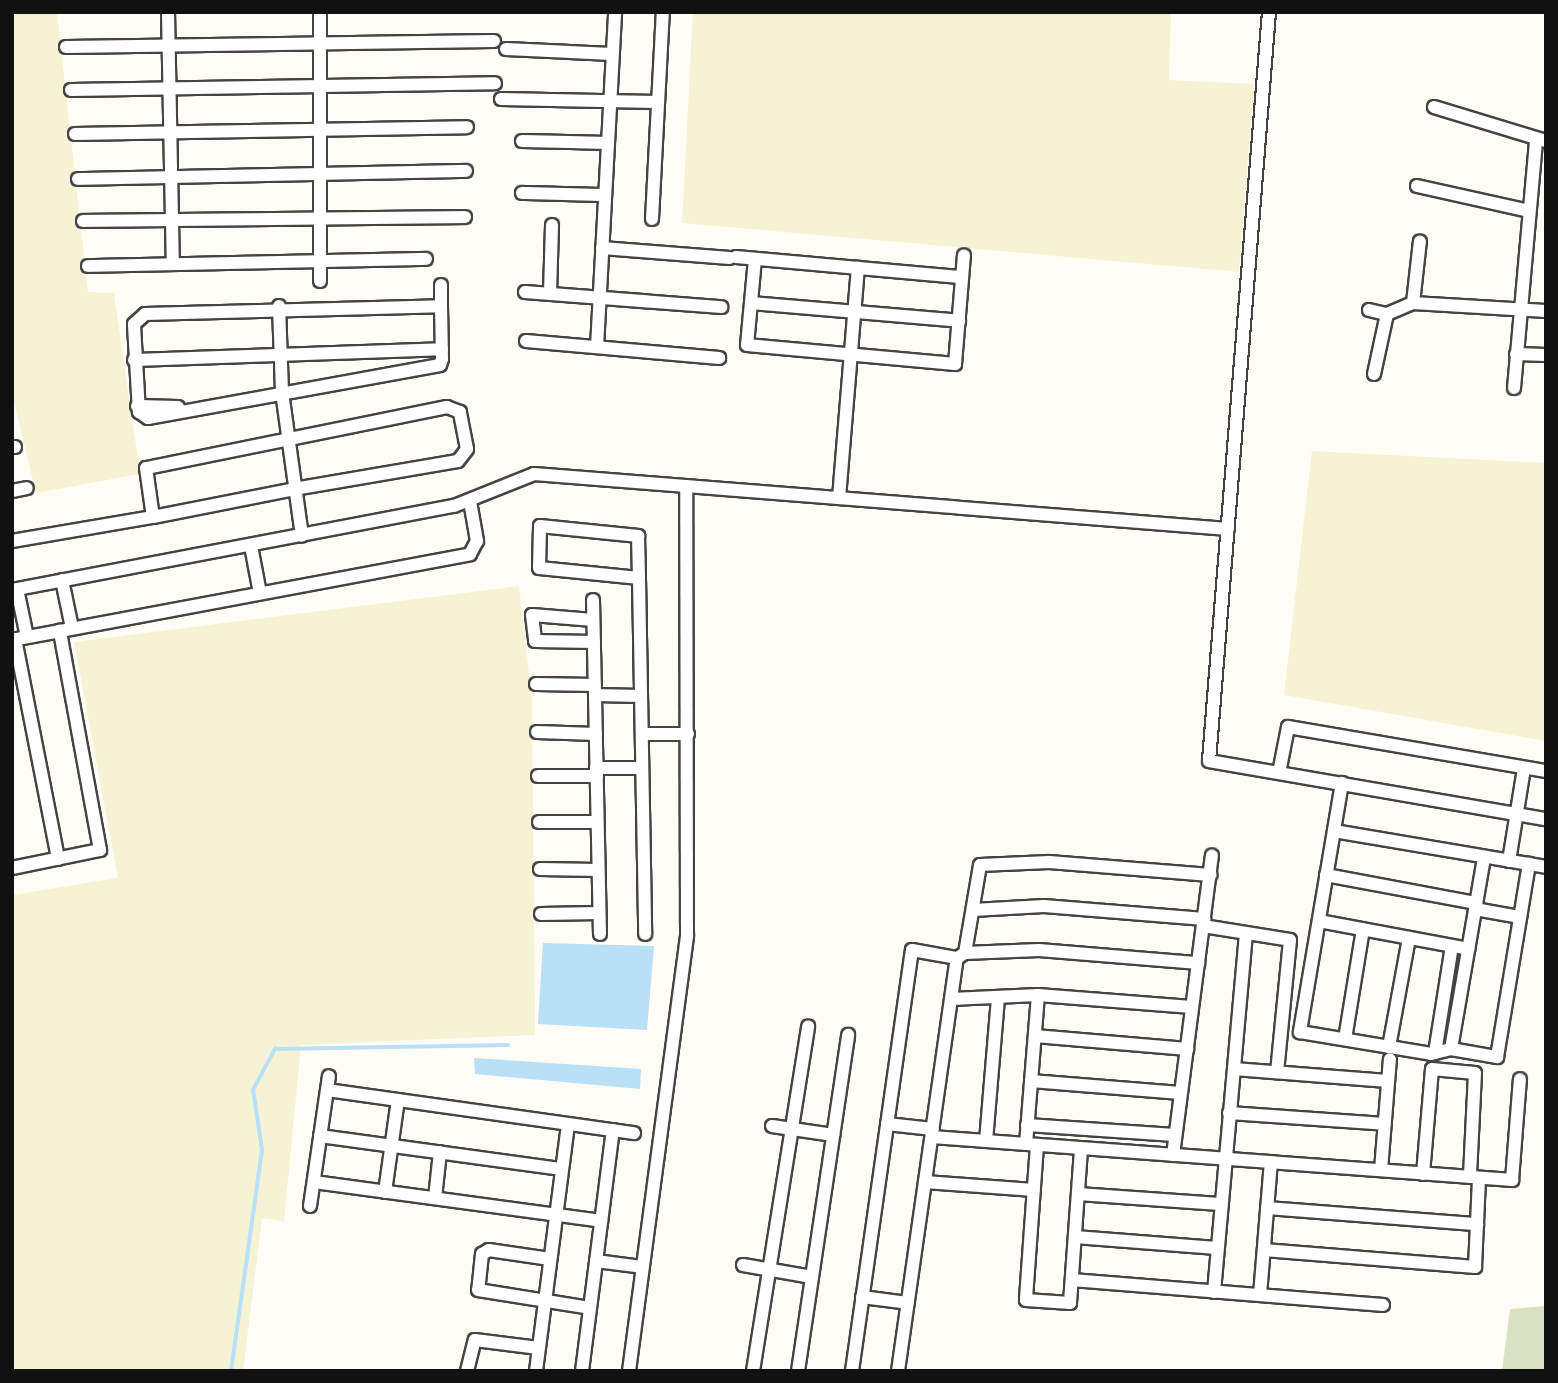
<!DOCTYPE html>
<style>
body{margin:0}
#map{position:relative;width:1558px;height:1383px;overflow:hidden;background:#fffdf5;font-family:Spectral,serif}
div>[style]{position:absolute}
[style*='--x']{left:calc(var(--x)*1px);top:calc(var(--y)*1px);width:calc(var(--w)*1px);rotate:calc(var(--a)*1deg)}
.farmland>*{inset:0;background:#f6f3d4}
.cemetery>*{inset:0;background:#d9e3c4}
.water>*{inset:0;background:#b9e0f7}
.stream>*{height:3.5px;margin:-1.75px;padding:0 1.75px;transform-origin:1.75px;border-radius:1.75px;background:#b9e0f7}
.roads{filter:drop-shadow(2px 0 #444) drop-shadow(-2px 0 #444) drop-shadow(0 2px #444) drop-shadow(0 -2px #444)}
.minor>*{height:12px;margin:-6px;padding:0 6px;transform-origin:6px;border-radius:6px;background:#fff}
span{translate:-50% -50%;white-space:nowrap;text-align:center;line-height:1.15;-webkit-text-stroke:7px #fff;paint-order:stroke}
.frame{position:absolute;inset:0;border:14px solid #111;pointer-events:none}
</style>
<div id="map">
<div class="farmland">
<div style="clip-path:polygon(12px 12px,57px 12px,88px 292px,114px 293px,140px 474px,36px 493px,12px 394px)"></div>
<div style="clip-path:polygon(693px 12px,1171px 12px,1169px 80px,1254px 84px,1239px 272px,682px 223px)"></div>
<div style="clip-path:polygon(1312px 451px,1546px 463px,1546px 741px,1284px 695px)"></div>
<div style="clip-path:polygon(519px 586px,532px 700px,535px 1035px,301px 1045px,284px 1221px,262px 1218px,243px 1371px,12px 1371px,12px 895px,118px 878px,74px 642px)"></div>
</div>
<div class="cemetery">
<div style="clip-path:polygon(1546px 1306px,1546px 1371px,1502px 1371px,1510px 1309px)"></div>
</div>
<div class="water">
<div style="clip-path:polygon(543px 943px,654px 946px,647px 1030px,538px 1024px)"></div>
<div style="clip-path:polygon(474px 1058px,641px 1069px,640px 1089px,475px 1074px)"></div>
</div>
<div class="stream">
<div style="--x:231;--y:1371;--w:223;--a:-82"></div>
<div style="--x:262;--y:1150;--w:61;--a:-98.5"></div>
<div style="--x:253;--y:1090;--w:47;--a:-61.8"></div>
<div style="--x:275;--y:1049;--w:233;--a:-1"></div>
</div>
<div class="roads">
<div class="minor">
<div style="--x:168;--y:12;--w:252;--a:88.9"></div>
<div style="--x:320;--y:12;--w:269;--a:90"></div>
<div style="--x:1269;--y:12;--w:751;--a:94.58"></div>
<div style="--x:1209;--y:761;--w:342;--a:9.8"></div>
<div style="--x:66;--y:47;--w:428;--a:-0.8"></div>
<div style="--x:506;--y:49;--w:106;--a:2.7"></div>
<div style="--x:71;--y:90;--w:424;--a:-0.9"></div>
<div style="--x:501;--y:99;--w:157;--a:1.1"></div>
<div style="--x:1434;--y:107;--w:117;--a:16.9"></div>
<div style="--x:75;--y:134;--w:392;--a:-1"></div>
<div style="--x:522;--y:141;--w:86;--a:1.3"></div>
<div style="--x:78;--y:179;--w:388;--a:-1.2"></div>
<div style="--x:1417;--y:186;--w:111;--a:12.5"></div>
<div style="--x:522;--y:193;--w:83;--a:1.4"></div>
<div style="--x:652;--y:219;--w:207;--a:-87"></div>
<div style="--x:83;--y:221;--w:382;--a:-0.6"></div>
<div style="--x:602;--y:248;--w:128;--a:4.5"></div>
<div style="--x:736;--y:257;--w:227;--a:5.1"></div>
<div style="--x:755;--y:259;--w:86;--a:95.3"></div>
<div style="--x:747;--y:345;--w:209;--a:5.2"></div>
<div style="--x:955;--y:364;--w:109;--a:-85.3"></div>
<div style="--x:88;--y:266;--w:338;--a:-1.2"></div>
<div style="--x:441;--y:285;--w:21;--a:90"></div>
<div style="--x:441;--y:306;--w:53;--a:88.9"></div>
<div style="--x:442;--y:359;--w:6;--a:108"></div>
<div style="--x:440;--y:365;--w:297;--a:169.7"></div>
<div style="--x:148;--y:418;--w:11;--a:-146"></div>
<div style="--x:139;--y:412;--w:88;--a:-93.3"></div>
<div style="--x:134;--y:324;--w:15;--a:-42"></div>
<div style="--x:145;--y:314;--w:296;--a:-1.5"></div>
<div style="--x:525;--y:292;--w:197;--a:4.4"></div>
<div style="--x:550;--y:293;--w:68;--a:-88.3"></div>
<div style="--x:751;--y:303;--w:209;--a:4.9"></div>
<div style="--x:1413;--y:303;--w:62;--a:-83.6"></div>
<div style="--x:279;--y:306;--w:86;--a:88"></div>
<div style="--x:282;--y:392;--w:145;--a:82.1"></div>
<div style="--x:1369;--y:310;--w:18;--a:13"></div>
<div style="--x:1387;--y:314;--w:28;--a:-23"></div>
<div style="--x:1413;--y:303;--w:133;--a:3.4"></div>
<div style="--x:526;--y:341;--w:194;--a:5"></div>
<div style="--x:597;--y:347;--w:335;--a:-86.9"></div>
<div style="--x:1516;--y:354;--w:30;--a:2"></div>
<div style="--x:134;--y:360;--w:308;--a:-2"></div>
<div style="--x:1374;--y:374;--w:61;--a:-77.8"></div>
<div style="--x:1514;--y:388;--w:249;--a:-84.9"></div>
<div style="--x:137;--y:406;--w:41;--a:1.4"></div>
<div style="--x:12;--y:447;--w:3;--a:0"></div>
<div style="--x:12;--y:491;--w:15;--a:-11"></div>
<div style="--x:839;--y:498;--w:231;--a:-85.3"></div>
<div style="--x:12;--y:541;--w:143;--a:-9.7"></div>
<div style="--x:153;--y:517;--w:144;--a:-11.2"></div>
<div style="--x:294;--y:489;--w:166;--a:-9.7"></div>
<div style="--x:458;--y:461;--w:15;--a:-53"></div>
<div style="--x:467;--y:449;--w:38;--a:-101"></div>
<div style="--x:460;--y:412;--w:14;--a:-159"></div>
<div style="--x:447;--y:407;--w:307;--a:168.5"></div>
<div style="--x:146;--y:468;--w:49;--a:81.9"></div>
<div style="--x:251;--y:546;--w:48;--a:79.2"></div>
<div style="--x:639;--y:578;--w:100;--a:-174.3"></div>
<div style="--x:539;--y:568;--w:42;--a:-88.6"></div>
<div style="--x:540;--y:526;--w:99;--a:5.8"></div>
<div style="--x:638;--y:536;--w:42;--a:88.6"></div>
<div style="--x:639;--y:578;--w:356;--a:89"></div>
<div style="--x:62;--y:580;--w:49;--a:78.2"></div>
<div style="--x:17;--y:589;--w:49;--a:78.2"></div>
<div style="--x:12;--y:590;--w:450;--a:-10.8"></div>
<div style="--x:454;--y:506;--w:86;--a:-21.8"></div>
<div style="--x:534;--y:474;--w:696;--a:4.53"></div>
<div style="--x:593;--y:600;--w:334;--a:88.8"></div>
<div style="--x:593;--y:620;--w:61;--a:-175.3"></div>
<div style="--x:532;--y:615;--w:26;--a:83"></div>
<div style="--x:535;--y:641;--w:59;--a:1"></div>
<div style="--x:15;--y:639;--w:224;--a:78.9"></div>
<div style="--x:12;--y:640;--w:466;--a:-10.6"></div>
<div style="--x:470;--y:554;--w:15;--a:-62"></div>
<div style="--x:477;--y:541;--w:40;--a:-100"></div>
<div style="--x:536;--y:684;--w:59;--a:1"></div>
<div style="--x:595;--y:695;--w:46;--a:1.2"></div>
<div style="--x:537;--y:732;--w:59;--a:1.9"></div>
<div style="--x:642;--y:734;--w:46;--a:0"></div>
<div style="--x:596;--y:768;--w:46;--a:0"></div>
<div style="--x:1279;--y:773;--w:47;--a:-78.9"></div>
<div style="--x:1288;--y:727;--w:262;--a:9.7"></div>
<div style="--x:538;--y:776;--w:59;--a:0"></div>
<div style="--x:1342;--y:783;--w:253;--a:99.6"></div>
<div style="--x:1300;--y:1032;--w:133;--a:9.5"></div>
<div style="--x:1431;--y:1054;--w:21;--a:-14"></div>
<div style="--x:1451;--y:1049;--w:47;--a:9.9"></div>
<div style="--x:1497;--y:1057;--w:196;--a:-80.6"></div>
<div style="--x:539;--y:822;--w:58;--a:0"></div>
<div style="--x:1334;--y:831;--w:215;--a:9.6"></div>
<div style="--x:1509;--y:861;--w:94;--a:-80.8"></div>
<div style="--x:12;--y:868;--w:90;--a:-11.6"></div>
<div style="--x:100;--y:850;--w:223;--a:-100.4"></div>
<div style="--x:540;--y:869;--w:58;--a:1"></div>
<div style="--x:1326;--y:875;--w:153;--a:10.6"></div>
<div style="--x:1475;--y:909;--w:46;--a:10.1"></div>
<div style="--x:973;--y:910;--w:71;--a:-3.2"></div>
<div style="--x:1044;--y:906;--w:161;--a:4.6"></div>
<div style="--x:541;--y:914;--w:58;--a:-1"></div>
<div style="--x:1319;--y:921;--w:152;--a:10.6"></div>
<div style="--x:1203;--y:926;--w:88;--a:9.1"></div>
<div style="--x:1290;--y:940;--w:133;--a:95.6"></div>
<div style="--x:965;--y:953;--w:74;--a:-2.3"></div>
<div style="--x:1039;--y:950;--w:160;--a:4.7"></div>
<div style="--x:951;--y:999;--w:87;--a:-2.6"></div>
<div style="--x:1038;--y:995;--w:154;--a:4.5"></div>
<div style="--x:1035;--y:1036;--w:153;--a:4.9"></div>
<div style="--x:1345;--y:1039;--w:111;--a:-80.7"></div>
<div style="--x:1389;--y:1047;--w:111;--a:-79.6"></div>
<div style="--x:1451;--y:1049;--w:195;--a:-80.2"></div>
<div style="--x:1435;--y:1053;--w:108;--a:-81"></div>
<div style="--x:1234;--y:1069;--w:154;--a:4.5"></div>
<div style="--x:1031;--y:1081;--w:150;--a:4.6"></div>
<div style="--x:327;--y:1090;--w:310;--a:8"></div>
<div style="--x:1229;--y:1113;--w:156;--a:4"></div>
<div style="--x:887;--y:1124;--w:46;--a:6.2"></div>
<div style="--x:1027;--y:1125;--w:148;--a:3.9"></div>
<div style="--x:772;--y:1126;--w:62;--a:8.4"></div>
<div style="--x:320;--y:1136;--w:244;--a:7.8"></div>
<div style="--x:932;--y:1137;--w:582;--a:4.24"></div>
<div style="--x:1512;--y:1180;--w:101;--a:-85.5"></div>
<div style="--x:986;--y:1141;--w:144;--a:-85.2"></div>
<div style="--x:1026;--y:1144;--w:149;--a:-85.4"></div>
<div style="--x:1037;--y:1145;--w:155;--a:94.1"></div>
<div style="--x:1026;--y:1300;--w:44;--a:3.9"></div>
<div style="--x:1070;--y:1303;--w:155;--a:-85.9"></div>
<div style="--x:1173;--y:1155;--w:302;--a:-82.6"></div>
<div style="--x:1381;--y:1170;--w:111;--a:-85.4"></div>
<div style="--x:1423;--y:1174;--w:105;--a:-85.1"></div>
<div style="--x:1432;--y:1069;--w:43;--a:5.3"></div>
<div style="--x:1475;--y:1073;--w:104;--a:92.8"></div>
<div style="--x:314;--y:1182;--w:290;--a:7.7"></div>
<div style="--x:925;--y:1182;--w:109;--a:4.2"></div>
<div style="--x:385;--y:1192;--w:93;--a:-82"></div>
<div style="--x:1078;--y:1194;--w:142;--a:4"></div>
<div style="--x:435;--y:1198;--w:46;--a:-83.8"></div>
<div style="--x:310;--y:1206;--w:131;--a:-81.7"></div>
<div style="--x:1267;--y:1208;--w:211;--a:4.4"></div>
<div style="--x:1075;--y:1237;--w:142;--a:4.4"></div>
<div style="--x:1264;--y:1250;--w:212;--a:4.6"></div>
<div style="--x:1475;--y:1267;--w:89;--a:-87.4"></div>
<div style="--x:550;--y:1259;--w:62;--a:-171.6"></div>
<div style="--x:489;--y:1250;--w:8;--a:150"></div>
<div style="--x:482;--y:1254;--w:36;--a:96"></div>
<div style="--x:478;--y:1290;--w:113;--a:9.1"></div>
<div style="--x:596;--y:1261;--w:46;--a:7.4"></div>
<div style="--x:743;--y:1265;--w:70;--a:9.9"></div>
<div style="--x:1072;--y:1280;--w:312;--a:4.6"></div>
<div style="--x:1214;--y:1292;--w:359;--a:-84.9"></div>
<div style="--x:1260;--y:1295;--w:133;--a:-85.3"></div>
<div style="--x:862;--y:1297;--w:46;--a:7.4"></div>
<div style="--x:467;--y:1371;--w:32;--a:-76"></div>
<div style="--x:475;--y:1340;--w:64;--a:7.2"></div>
<div style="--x:536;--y:1371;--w:249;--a:-82.6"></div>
<div style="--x:582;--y:1371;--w:243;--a:-82.7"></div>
<div style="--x:629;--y:1371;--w:439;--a:-82.4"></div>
<div style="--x:687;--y:936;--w:450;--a:-90.1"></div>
<div style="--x:753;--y:1371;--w:349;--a:-80.9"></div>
<div style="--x:798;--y:1371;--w:340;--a:-81.5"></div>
<div style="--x:852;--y:1371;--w:425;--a:-81.9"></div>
<div style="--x:912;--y:950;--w:46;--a:10.1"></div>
<div style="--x:898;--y:1371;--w:417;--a:-81.9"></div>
<div style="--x:957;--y:958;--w:9;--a:-32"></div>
<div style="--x:965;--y:953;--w:89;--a:-80.3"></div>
<div style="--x:980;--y:865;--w:69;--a:-2.5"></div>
<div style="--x:1049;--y:862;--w:162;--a:4.6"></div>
</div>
</div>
<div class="frame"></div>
</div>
